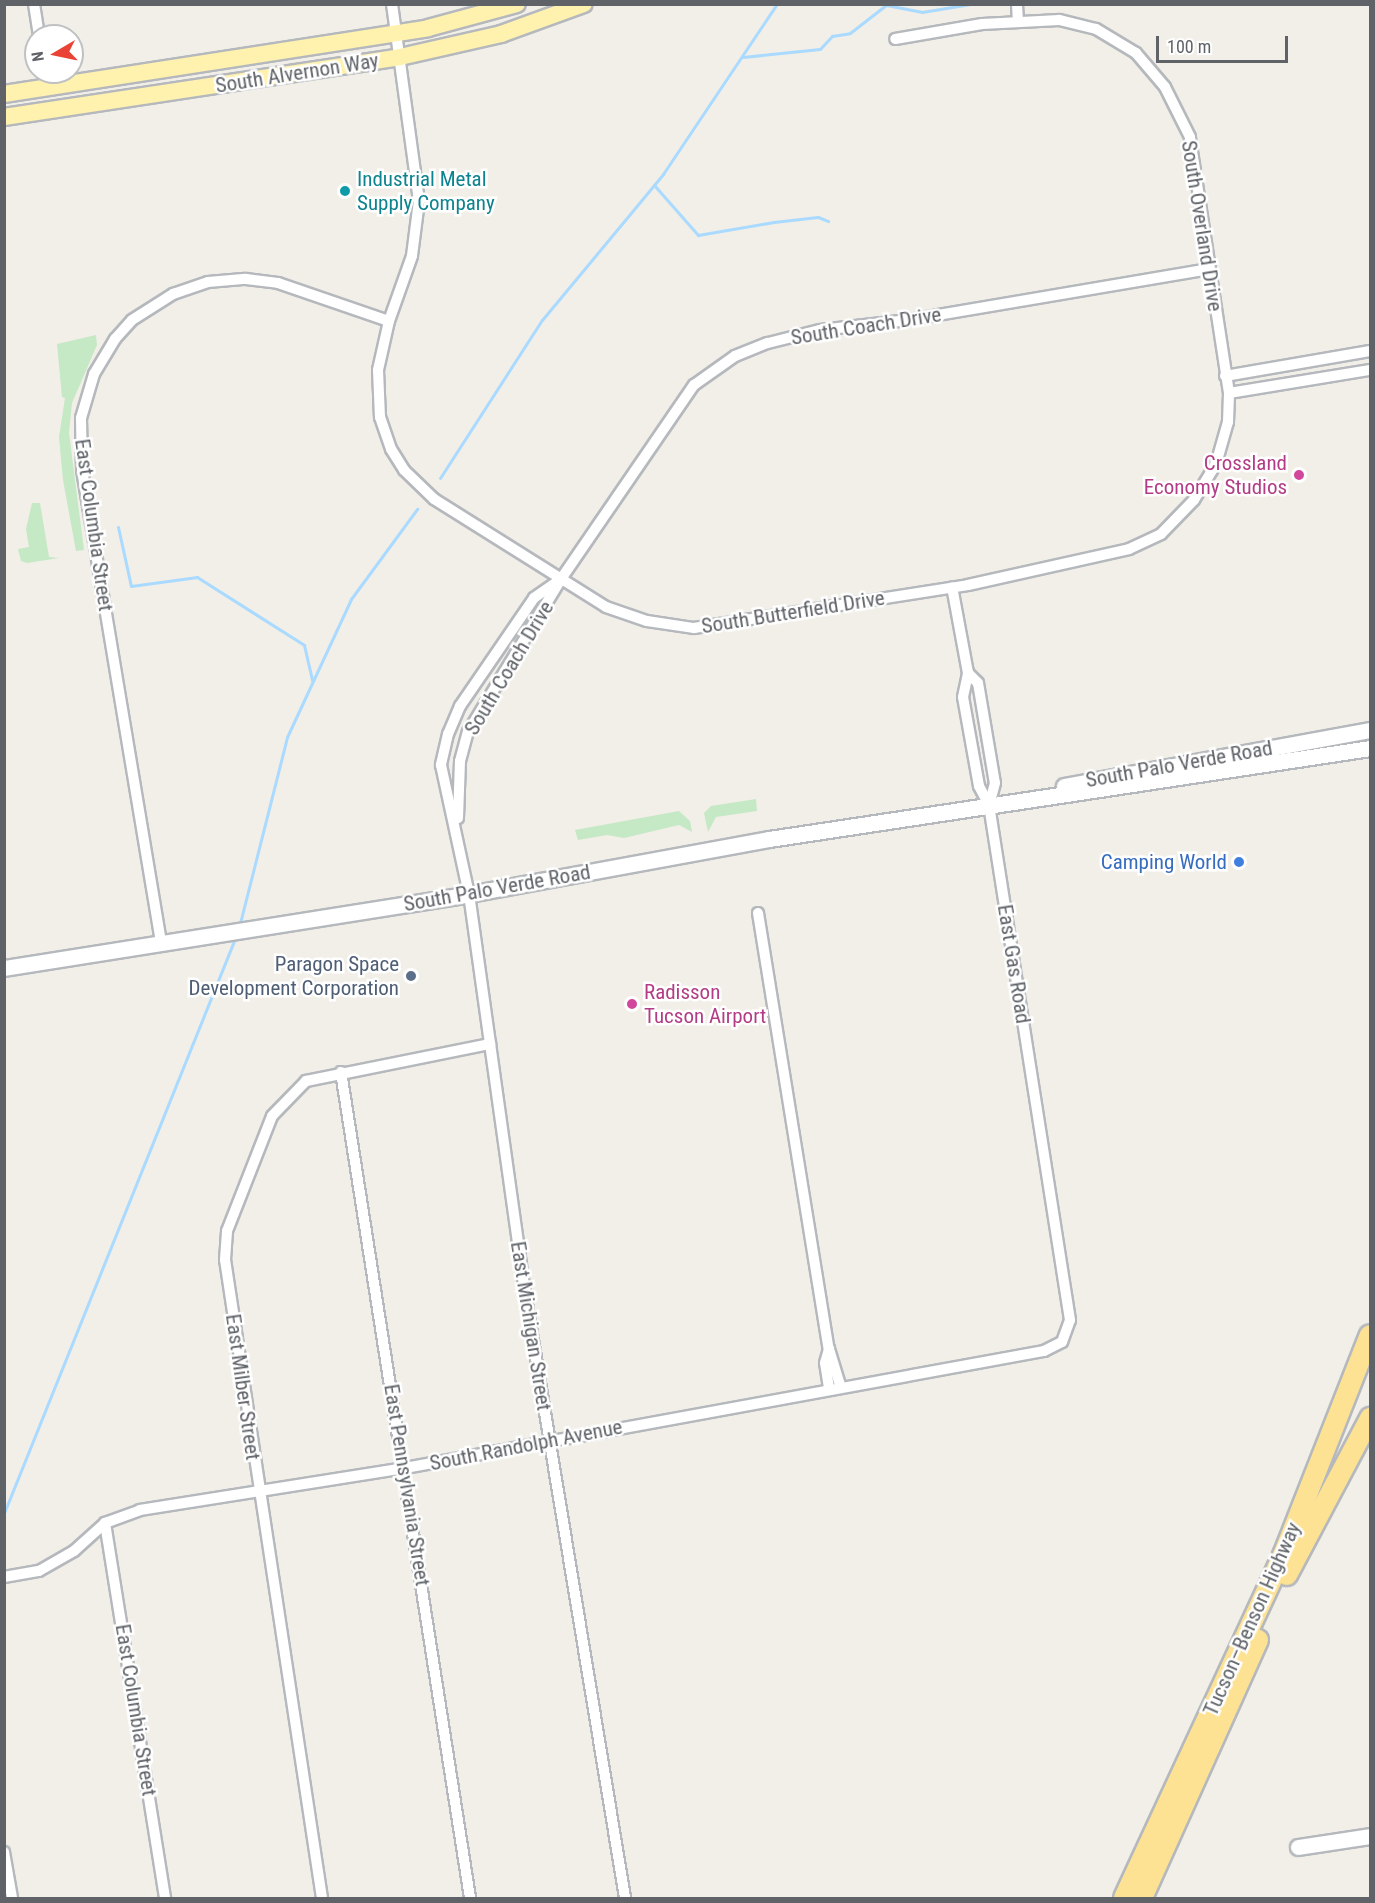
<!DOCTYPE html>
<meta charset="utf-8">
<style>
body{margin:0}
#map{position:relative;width:1375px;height:1903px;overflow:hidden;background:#f1efe8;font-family:"Roboto Condensed",sans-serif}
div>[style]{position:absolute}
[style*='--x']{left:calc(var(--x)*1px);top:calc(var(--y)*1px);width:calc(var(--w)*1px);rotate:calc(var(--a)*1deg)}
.green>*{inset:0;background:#c5e8c5}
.stream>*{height:3px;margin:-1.5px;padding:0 1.5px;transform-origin:1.5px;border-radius:1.5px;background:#aadaff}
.roads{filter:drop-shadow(2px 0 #b5b8bc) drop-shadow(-2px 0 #b5b8bc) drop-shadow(0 2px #b5b8bc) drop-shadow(0 -2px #b5b8bc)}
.street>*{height:10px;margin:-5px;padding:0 5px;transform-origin:5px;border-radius:5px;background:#fff}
.secondary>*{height:15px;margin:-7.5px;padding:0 7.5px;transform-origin:7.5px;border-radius:7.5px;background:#fff}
.primary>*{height:16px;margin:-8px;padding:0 8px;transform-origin:8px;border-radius:8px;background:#fff2af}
.highway>*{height:20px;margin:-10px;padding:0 10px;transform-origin:10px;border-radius:10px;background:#fde293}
.dots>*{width:16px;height:16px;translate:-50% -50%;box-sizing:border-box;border:3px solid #fff;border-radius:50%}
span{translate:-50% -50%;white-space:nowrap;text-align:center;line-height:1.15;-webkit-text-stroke:5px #fff;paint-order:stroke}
.street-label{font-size:21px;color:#5f6368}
.culture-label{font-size:21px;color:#0d838f}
.left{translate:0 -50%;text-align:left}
.hotel-label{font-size:21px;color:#b23c85}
.right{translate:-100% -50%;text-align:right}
.shop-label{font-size:21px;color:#366cbe}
.service-label{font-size:21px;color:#4e5e75}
.frame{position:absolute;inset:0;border:6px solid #5f6368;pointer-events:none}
.north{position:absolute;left:24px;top:24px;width:60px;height:60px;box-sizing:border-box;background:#fff;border:2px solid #bfc1c3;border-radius:50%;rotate:261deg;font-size:16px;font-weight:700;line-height:24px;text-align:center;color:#5f6368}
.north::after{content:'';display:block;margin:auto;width:21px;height:27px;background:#ea4335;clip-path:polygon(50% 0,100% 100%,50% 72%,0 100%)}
.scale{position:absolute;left:1156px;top:36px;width:132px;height:27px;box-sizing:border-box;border:3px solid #5f6368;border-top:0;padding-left:8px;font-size:18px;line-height:21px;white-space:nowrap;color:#5f6368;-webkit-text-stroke:4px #fff;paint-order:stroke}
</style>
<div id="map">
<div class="green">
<div style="clip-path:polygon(96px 335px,97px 345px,72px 403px,69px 433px,84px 550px,76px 551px,63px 480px,59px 437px,65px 398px,62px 397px,57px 344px)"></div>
<div style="clip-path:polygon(32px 503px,40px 503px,49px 557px,59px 558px,27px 563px,21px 561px,18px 549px,29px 547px,26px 529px)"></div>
<div style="clip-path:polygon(756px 799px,757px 811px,716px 817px,708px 832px,704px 813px,711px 806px)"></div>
<div style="clip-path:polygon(679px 811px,690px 821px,692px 832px,679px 825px,624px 838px,607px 835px,578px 840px,575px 830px)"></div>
</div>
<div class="stream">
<div style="--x:743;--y:57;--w:77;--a:-5.9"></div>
<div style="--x:820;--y:49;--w:18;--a:-47"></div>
<div style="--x:832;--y:36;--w:18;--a:-9"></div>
<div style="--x:850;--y:33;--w:46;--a:-37.9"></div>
<div style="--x:886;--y:5;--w:37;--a:11"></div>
<div style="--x:922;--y:12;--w:49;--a:-9.5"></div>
<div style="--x:654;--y:185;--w:67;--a:48.7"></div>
<div style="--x:698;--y:235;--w:77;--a:-9.7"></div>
<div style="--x:774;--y:222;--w:44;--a:-6.5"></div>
<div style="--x:818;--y:217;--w:11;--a:22"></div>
<div style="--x:440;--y:478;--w:188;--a:-57.2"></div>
<div style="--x:542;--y:320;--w:190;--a:-50.3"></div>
<div style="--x:663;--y:174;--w:205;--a:-56.2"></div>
<div style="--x:118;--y:527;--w:60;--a:77.6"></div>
<div style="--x:131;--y:586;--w:67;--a:-7.8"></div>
<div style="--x:197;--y:577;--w:127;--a:32.4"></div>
<div style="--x:304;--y:645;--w:36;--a:77"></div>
<div style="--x:239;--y:927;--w:196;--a:-75.8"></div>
<div style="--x:287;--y:737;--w:152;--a:-65.1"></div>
<div style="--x:351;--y:599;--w:112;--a:-53.7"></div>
<div style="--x:4;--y:1513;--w:622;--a:-68.1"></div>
</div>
<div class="roads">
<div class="street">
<div style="--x:34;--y:4;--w:32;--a:81"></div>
<div style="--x:392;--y:4;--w:199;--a:82.2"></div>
<div style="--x:419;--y:201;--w:55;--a:97.3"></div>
<div style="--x:412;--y:256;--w:69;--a:109.5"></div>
<div style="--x:389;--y:321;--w:50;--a:102.7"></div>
<div style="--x:378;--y:370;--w:47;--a:87.6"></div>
<div style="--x:380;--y:417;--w:34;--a:71"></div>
<div style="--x:391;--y:449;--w:25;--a:58"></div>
<div style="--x:404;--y:470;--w:42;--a:44"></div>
<div style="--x:434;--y:499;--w:203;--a:32.1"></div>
<div style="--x:606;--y:607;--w:43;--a:18.9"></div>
<div style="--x:647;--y:621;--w:48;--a:8.5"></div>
<div style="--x:694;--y:628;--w:277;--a:-8.9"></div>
<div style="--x:968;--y:585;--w:165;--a:-12.6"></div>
<div style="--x:1129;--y:549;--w:35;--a:-25"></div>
<div style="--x:1161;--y:534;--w:47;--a:-45.9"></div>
<div style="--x:1194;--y:500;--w:42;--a:-58.6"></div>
<div style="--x:1216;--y:464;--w:44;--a:-74.1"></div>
<div style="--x:1228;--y:422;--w:29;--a:-88"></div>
<div style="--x:1229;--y:393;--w:259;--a:-98.7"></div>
<div style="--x:1190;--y:137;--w:56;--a:-116.6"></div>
<div style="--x:1165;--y:87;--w:45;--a:-130.5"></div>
<div style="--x:1136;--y:53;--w:47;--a:-149"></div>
<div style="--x:1096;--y:29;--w:38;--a:-166"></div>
<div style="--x:1059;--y:20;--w:77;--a:177"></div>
<div style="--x:982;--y:24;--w:88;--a:170.2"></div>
<div style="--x:1017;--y:4;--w:17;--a:87"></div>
<div style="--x:44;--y:72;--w:16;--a:79"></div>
<div style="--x:1225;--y:376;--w:147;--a:-9.8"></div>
<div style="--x:1229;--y:393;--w:143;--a:-9.3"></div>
<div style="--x:561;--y:579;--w:33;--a:145"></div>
<div style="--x:534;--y:598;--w:131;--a:124.4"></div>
<div style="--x:460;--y:706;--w:30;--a:113"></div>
<div style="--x:448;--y:734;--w:32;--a:103"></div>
<div style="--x:441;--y:765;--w:132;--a:77.8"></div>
<div style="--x:469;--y:894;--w:395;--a:82"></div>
<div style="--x:524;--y:1285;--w:621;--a:80.64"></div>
<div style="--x:968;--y:673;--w:14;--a:45"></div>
<div style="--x:978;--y:683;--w:101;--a:80.4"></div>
<div style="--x:995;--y:783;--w:23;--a:105"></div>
<div style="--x:458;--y:818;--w:57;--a:-88"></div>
<div style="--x:460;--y:761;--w:30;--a:-75"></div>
<div style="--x:468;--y:732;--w:179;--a:-58.7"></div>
<div style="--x:561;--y:579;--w:235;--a:-55.6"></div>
<div style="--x:694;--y:385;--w:50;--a:-35.3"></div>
<div style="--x:735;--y:356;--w:35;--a:-22"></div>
<div style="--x:768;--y:343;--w:54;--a:-14"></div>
<div style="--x:820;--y:330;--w:89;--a:-6.5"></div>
<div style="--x:908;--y:320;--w:305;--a:-9.6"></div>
<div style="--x:758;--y:913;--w:442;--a:80.8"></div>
<div style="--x:829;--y:1349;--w:39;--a:73"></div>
<div style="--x:161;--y:942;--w:479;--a:-99.5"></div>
<div style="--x:82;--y:470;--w:52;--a:-91.1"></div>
<div style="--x:81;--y:418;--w:46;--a:-73.5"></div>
<div style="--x:94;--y:374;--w:41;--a:-59"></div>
<div style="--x:115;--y:339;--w:25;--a:-48"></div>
<div style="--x:132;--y:320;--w:49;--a:-32.4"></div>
<div style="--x:173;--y:294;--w:37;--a:-19"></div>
<div style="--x:208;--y:282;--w:38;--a:-5"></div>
<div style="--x:246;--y:279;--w:32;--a:7"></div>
<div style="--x:278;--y:283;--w:117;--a:18.9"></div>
<div style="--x:341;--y:1072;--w:836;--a:81.12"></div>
<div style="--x:829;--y:1388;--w:25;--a:-99"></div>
<div style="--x:825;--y:1363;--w:15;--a:-74"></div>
<div style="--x:105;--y:1523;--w:380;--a:80.9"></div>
<div style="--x:4;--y:1577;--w:36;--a:-10"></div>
<div style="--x:39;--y:1571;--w:40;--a:-29.7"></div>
<div style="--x:74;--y:1551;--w:42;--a:-42.1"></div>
<div style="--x:105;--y:1523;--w:37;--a:-20"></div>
<div style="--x:140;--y:1510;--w:268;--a:-9"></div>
<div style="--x:405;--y:1468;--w:650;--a:-10.38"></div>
<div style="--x:1044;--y:1351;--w:20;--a:-27"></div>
<div style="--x:1062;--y:1342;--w:23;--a:-70"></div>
<div style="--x:1070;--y:1320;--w:521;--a:-98.94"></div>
<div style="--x:989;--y:805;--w:21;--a:-118"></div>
<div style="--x:979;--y:786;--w:90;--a:-100.2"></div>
<div style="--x:963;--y:697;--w:25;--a:-78"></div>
<div style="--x:968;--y:673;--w:87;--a:-100.5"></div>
<div style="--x:4;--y:1852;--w:47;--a:80.1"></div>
<div style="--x:322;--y:1898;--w:645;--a:-98.64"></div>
<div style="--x:225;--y:1260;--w:29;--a:-86"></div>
<div style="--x:227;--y:1231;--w:123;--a:-68.6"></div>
<div style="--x:272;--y:1116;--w:49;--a:-45.8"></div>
<div style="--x:306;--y:1081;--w:188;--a:-11.4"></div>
</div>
<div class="secondary">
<div style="--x:1064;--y:786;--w:311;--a:-10.4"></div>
<div style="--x:4;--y:968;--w:471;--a:-9"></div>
<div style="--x:469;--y:894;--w:305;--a:-10.4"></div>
<div style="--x:769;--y:839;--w:608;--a:-8.61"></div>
<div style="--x:1298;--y:1847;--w:73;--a:-8.7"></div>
</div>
<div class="primary">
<div style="--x:4;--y:94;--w:429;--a:-8.8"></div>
<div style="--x:428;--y:28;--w:92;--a:-15.1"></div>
<div style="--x:4;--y:117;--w:401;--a:-8.6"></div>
<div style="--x:400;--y:57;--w:104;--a:-12.8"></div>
<div style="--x:501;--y:34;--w:88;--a:-19.9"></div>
</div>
<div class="highway">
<div style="--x:1287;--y:1575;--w:178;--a:-62.1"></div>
<div style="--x:1124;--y:1898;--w:380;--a:-65.1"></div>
<div style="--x:1284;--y:1553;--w:234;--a:-68.5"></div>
<div style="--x:1142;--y:1898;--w:283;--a:-65.8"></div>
</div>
</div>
<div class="dots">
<div style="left:345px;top:191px;background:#0f9aa8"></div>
<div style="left:1299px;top:475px;background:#d1479c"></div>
<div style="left:1239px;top:862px;background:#3f7fe0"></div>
<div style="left:411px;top:976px;background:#5c6f8a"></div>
<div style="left:632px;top:1004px;background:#d1479c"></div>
</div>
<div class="street-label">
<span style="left:297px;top:73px;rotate:-9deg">South Alvernon Way</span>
<span style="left:1202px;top:226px;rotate:81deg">South Overland Drive</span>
<span style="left:866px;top:326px;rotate:-9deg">South Coach Drive</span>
<span style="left:94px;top:525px;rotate:82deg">East Columbia Street</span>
<span style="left:793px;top:612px;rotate:-9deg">South Butterfield Drive</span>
<span style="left:509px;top:668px;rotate:-59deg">South Coach Drive</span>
<span style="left:1179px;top:764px;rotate:-10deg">South Palo Verde Road</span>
<span style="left:497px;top:888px;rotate:-10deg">South Palo Verde Road</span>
<span style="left:1014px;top:964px;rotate:81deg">East Gas Road</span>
<span style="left:531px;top:1326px;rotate:81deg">East Michigan Street</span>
<span style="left:243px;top:1387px;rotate:82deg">East Milber Street</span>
<span style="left:526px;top:1445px;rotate:-11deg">South Randolph Avenue</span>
<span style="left:407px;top:1485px;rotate:81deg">East Pennsylvania Street</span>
<span style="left:1252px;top:1619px;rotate:-66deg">Tucson–Benson Highway</span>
<span style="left:136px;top:1710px;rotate:81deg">East Columbia Street</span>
</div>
<div class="culture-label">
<span class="left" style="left:357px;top:191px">Industrial Metal<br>Supply Company</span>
</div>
<div class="hotel-label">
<span class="right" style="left:1287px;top:475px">Crossland<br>Economy Studios</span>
<span class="left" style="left:644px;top:1004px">Radisson<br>Tucson Airport</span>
</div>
<div class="shop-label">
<span class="right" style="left:1227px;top:862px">Camping World</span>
</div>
<div class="service-label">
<span class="right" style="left:399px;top:976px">Paragon Space<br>Development Corporation</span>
</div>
<div class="frame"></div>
<div class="north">N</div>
<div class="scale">100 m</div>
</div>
